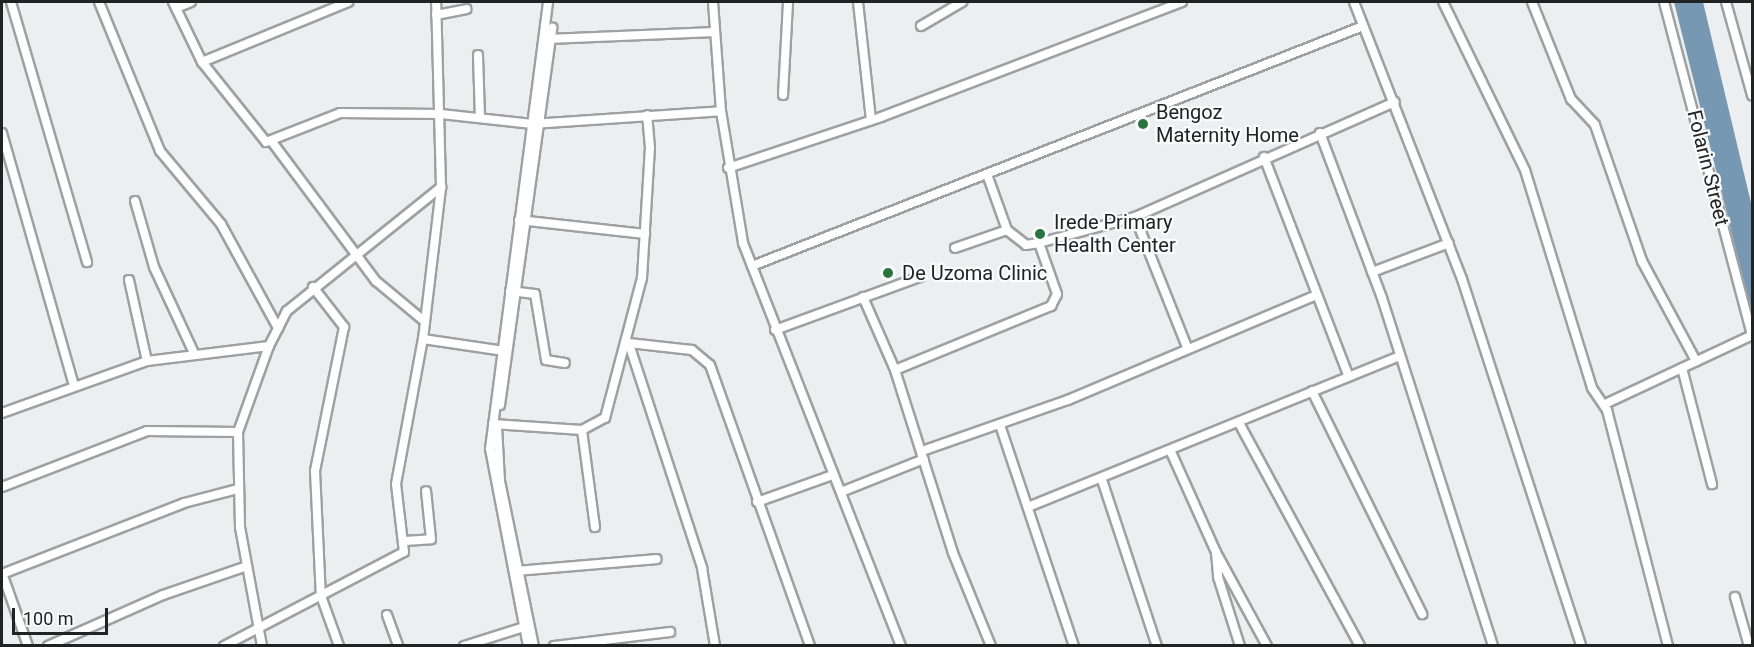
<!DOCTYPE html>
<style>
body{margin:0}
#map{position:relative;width:1754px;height:647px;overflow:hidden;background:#edeeef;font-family:Roboto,sans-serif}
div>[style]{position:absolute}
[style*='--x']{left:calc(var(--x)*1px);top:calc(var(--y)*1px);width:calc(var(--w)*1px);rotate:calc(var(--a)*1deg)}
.water>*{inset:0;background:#7798b2}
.roads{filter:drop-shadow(2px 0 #9fa0a1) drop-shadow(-2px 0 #9fa0a1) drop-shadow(0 2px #9fa0a1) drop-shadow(0 -2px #9fa0a1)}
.minor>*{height:8px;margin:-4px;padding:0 4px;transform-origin:4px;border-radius:4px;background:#fff}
.dots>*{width:16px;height:16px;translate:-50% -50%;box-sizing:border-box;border:3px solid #fafbfd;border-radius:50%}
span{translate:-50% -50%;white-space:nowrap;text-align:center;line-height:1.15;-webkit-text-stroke:4.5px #fafbfd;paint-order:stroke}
.poi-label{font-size:20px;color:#212222}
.left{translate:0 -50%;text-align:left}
.street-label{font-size:20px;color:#212222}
.frame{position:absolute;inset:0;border:3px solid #212222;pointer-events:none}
.scale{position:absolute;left:12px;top:608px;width:96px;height:27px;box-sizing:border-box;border:3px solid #212222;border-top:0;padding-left:8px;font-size:18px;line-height:21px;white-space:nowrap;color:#212222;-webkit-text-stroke:4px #fafbfd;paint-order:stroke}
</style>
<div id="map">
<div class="water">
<div style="clip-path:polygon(1674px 2px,1703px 2px,1752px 207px,1752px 314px)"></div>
</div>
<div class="roads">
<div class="minor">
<div style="--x:11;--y:2;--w:271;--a:73.7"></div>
<div style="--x:99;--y:2;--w:161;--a:67.7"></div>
<div style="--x:160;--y:151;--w:95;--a:50.1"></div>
<div style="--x:221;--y:224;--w:119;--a:61.3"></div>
<div style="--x:173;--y:2;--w:67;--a:64.2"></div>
<div style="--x:202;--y:62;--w:102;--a:51.3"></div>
<div style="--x:266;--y:142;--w:79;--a:-21.4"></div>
<div style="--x:340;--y:113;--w:101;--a:0.6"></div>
<div style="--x:441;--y:114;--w:92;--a:6.3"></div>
<div style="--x:532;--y:124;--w:189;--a:-3.9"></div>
<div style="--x:713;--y:2;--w:109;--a:85.8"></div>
<div style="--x:721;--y:111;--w:134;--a:80.5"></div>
<div style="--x:743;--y:243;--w:433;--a:68.6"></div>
<div style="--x:858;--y:2;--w:119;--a:83.7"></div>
<div style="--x:1354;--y:2;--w:297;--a:68.7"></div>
<div style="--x:1462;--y:279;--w:386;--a:72"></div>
<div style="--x:1443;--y:2;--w:187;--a:64"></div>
<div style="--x:1525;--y:170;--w:228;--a:72.9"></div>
<div style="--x:1592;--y:388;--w:27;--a:56"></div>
<div style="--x:1607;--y:410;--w:244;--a:75.5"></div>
<div style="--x:1532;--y:2;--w:105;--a:68.1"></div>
<div style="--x:1571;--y:99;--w:35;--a:47"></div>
<div style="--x:1595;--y:125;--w:144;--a:70.9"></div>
<div style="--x:1642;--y:261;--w:114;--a:61.6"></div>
<div style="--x:1664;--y:2;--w:343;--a:75.2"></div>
<div style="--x:1726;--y:2;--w:97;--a:74.4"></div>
<div style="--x:176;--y:8;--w:16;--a:-22"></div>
<div style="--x:436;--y:15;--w:31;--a:-11"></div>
<div style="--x:921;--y:26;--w:48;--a:-30.3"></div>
<div style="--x:548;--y:39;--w:167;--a:-2.4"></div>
<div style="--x:478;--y:55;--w:63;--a:88.2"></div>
<div style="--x:202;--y:62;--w:158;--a:-22.3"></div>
<div style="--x:783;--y:95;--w:93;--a:-86.9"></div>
<div style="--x:2;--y:133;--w:263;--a:74.1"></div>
<div style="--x:1320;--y:133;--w:176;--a:69.4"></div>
<div style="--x:1382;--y:298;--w:365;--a:72.3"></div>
<div style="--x:273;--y:143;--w:172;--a:53.3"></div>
<div style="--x:376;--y:281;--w:61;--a:39.7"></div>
<div style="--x:1264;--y:157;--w:234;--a:68.9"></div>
<div style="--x:728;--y:168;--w:161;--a:-18.4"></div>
<div style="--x:881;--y:117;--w:322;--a:-20.9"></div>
<div style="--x:988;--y:177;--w:56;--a:70.3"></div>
<div style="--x:1007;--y:230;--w:24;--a:38"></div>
<div style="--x:1026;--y:245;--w:13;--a:-9"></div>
<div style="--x:1039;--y:243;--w:99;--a:-15.2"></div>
<div style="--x:1135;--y:217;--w:284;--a:-23.9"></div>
<div style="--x:135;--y:201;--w:69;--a:73.9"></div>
<div style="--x:154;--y:267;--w:95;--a:65.1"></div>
<div style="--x:1135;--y:217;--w:140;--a:68.2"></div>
<div style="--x:519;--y:220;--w:127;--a:6.3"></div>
<div style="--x:955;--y:248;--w:55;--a:-19.1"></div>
<div style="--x:752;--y:266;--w:656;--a:-21.44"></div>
<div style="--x:1372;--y:272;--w:82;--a:-20.6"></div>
<div style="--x:129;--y:280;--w:83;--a:77.5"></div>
<div style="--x:313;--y:287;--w:51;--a:52.2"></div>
<div style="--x:344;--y:327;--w:147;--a:101.4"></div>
<div style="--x:315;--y:471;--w:125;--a:87.3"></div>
<div style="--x:321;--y:596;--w:53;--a:70.2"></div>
<div style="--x:510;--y:291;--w:25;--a:7"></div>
<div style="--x:535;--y:294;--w:67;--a:80.5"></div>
<div style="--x:546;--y:360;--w:19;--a:9"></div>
<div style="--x:863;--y:297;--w:80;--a:66.3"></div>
<div style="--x:895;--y:370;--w:192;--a:72.4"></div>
<div style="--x:953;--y:553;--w:100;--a:67.8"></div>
<div style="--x:775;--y:330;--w:154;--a:-20.1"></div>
<div style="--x:423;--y:339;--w:82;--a:8.4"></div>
<div style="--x:629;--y:343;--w:63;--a:6.3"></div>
<div style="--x:692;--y:350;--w:23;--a:40"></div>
<div style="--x:710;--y:365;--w:298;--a:70.4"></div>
<div style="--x:629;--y:344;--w:236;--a:71.9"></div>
<div style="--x:702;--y:568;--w:79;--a:80.5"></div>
<div style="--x:1682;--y:368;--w:120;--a:75.5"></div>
<div style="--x:895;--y:370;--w:169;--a:-22.3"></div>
<div style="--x:1051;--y:306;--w:13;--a:-63"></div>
<div style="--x:1057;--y:294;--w:54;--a:-109.4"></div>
<div style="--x:1312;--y:391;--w:249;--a:63.7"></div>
<div style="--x:1605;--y:404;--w:162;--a:-25.1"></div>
<div style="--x:500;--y:405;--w:381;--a:-82.1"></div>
<div style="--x:2;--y:413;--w:154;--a:-19.7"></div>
<div style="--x:147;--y:361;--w:123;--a:-7"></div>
<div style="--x:1239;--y:423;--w:254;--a:61.5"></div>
<div style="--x:493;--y:424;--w:89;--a:3.9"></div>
<div style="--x:582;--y:430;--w:26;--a:-28"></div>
<div style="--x:605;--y:418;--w:145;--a:-75.2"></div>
<div style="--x:642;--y:278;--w:130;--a:-86.5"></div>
<div style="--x:650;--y:148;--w:33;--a:-95"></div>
<div style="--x:1000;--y:425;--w:233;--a:71.5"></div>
<div style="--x:497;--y:426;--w:55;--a:86.9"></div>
<div style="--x:500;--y:481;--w:168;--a:78.4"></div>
<div style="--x:582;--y:430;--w:98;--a:82.4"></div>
<div style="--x:922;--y:451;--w:155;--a:-19.3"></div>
<div style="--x:1068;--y:400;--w:270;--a:-22.9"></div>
<div style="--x:1171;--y:452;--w:110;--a:65.8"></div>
<div style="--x:1216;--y:552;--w:25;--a:85"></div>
<div style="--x:1218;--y:577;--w:72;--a:72.3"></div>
<div style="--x:1102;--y:480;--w:175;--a:71.7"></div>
<div style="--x:2;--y:487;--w:155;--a:-21.1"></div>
<div style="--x:147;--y:431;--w:91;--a:0.6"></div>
<div style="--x:841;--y:492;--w:89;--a:-21.7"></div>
<div style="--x:757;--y:502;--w:81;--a:-19.6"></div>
<div style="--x:1028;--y:507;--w:401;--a:-22.1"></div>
<div style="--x:405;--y:541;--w:26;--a:-4"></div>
<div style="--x:431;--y:539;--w:48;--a:-95.9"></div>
<div style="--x:1218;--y:556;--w:102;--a:61.4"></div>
<div style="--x:517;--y:571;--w:140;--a:-4.9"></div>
<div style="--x:2;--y:573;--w:77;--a:70.4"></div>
<div style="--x:2;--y:574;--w:195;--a:-21.3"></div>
<div style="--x:184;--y:503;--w:56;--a:-14.5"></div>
<div style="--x:1735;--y:597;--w:51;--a:74.1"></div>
<div style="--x:387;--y:615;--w:33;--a:70"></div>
<div style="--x:48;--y:646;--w:126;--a:-23.9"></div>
<div style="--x:163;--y:595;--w:89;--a:-19"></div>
<div style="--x:224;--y:646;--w:203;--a:-27.6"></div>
<div style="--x:404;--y:552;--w:68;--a:-96.7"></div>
<div style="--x:396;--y:484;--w:147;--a:-79.5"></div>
<div style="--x:423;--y:339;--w:153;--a:-83.2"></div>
<div style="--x:441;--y:187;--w:185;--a:-91.5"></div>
<div style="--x:262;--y:646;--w:121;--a:-100.5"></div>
<div style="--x:240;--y:527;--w:95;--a:-91.2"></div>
<div style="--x:238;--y:432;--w:91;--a:-70.2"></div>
<div style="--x:269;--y:346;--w:39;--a:-63"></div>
<div style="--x:287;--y:311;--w:198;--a:-38.8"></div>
<div style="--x:464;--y:646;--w:63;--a:-17.6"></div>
<div style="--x:528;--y:646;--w:201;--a:-100.9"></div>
<div style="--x:490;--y:449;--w:451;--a:-82.6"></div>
<div style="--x:554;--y:646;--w:117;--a:-6.9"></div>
</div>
</div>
<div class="dots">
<div style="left:1143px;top:124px;background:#2a7340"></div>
<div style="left:1040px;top:234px;background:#2a7340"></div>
<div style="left:888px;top:273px;background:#2a7340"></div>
</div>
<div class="poi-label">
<span class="left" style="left:1156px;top:124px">Bengoz<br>Maternity Home</span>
<span class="left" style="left:1054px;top:234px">Irede Primary<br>Health Center</span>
<span class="left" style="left:902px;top:273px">De Uzoma Clinic</span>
</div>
<div class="street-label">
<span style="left:1708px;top:168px;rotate:76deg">Folarin Street</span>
</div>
<div class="frame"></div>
<div class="scale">100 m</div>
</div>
